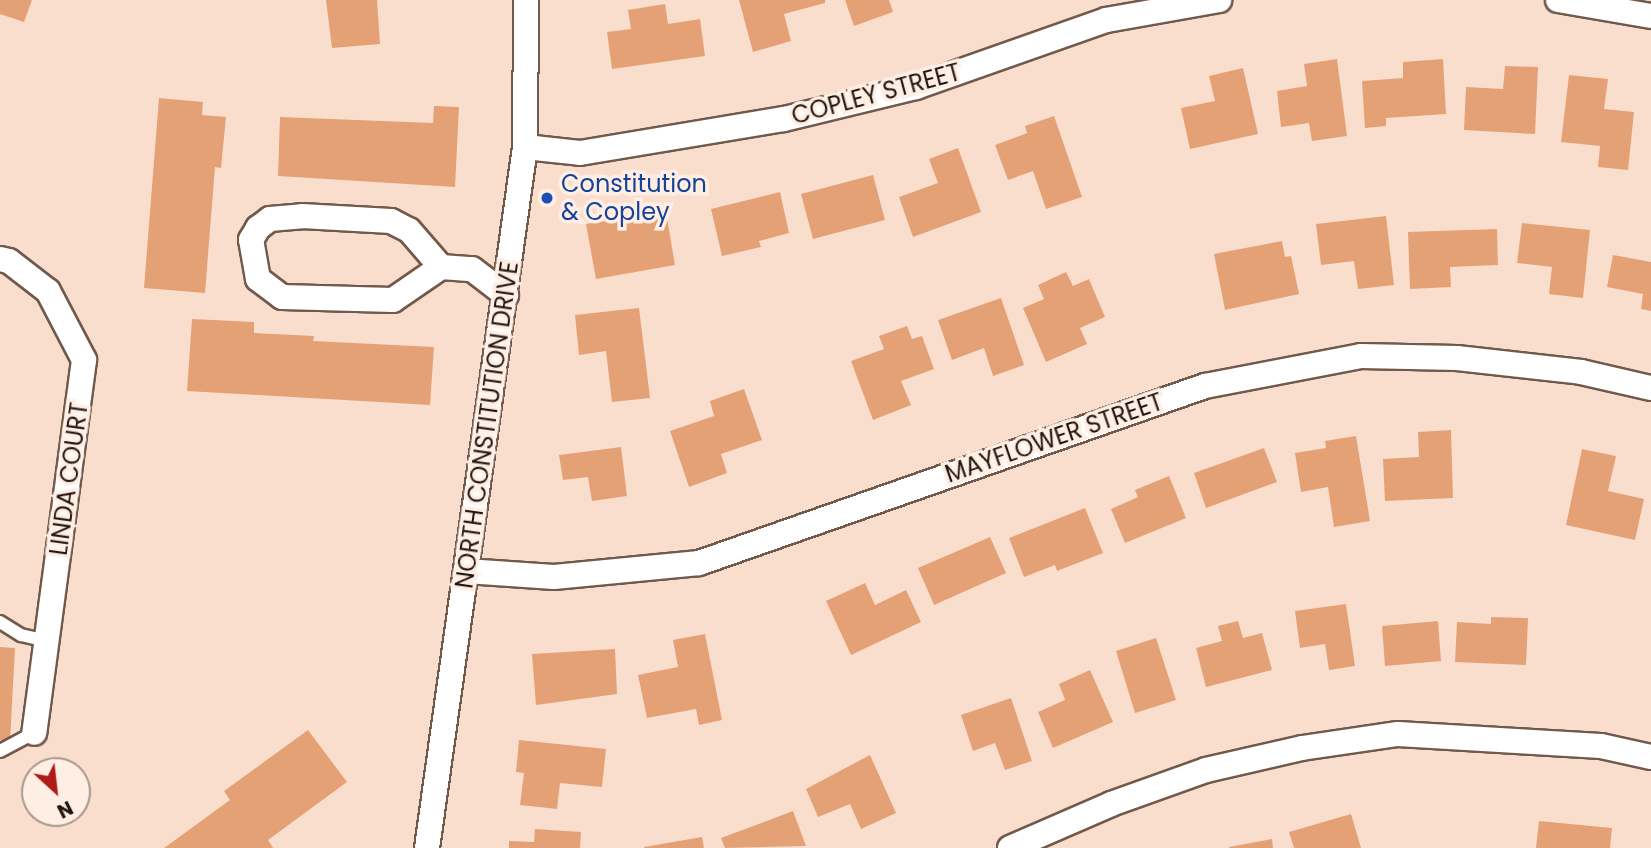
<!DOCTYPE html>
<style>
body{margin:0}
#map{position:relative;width:1651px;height:848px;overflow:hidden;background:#fadecd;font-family:Poppins,sans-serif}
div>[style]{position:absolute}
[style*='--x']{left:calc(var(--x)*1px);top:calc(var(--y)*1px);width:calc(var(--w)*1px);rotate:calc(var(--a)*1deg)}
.building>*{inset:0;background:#e5a176}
.roads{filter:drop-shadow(2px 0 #71594b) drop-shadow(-2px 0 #71594b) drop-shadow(0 2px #71594b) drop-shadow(0 -2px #71594b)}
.service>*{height:12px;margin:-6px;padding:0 6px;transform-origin:6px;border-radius:6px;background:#fff}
.minor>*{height:24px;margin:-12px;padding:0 12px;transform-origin:12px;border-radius:12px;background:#fff}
.dots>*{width:19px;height:19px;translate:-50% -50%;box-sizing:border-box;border:4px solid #ffeee4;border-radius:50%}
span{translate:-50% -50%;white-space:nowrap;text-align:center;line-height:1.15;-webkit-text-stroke:7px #ffeee4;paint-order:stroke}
.street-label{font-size:24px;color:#201711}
.transit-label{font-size:24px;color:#164399}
.left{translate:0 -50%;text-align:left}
.north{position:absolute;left:21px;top:757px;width:70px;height:70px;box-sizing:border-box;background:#ffeee4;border:2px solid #a69890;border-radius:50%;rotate:153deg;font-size:19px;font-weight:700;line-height:28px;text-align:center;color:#201711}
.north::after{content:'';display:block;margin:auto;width:24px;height:32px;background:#ad1c16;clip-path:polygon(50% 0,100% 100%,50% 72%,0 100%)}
</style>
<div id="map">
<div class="building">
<div style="clip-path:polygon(0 0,32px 0,24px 22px,0 14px)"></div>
<div style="clip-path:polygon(326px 0,377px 0,380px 44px,332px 48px)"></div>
<div style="clip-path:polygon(739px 0,825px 0,825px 3px,784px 14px,791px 41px,753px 52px)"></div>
<div style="clip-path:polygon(845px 0,889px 0,893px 12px,854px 26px)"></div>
<div style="clip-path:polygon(665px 4px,668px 24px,700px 19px,705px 56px,612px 69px,607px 32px,631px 29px,628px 10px)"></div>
<div style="clip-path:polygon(1337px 59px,1347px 136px,1312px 141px,1309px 123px,1281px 127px,1277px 91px,1307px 86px,1304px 64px)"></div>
<div style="clip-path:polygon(1443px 59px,1446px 114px,1386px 118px,1386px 126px,1365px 128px,1362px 81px,1403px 78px,1403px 62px)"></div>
<div style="clip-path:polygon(1505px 66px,1538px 67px,1535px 134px,1464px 130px,1466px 87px,1503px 89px)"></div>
<div style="clip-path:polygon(1243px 68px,1258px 134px,1190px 149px,1181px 108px,1215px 101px,1209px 76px)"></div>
<div style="clip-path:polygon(1569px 75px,1608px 79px,1604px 109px,1634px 112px,1628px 170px,1598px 167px,1600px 146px,1561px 142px)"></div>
<div style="clip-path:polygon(159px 98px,203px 102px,202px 115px,226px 117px,221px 168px,215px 167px,205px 293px,144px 288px)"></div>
<div style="clip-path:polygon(434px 106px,459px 107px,455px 187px,278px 176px,280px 117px,433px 123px)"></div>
<div style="clip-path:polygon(1054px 116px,1082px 197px,1046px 209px,1033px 171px,1008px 180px,995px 145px,1027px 133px,1025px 126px)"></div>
<div style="clip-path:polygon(958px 148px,981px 212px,913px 237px,899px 197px,938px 183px,929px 159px)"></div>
<div style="clip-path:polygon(873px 175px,885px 220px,813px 239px,801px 194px)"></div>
<div style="clip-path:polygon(780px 192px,789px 233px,759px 241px,761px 247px,722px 256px,711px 209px)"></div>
<div style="clip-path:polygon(666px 212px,675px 265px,596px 279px,586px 224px)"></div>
<div style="clip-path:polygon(1386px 216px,1394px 285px,1358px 289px,1354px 261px,1321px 265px,1316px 224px)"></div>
<div style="clip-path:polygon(1522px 223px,1590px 230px,1583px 298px,1549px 294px,1552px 267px,1517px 263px)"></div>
<div style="clip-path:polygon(1497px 229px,1498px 265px,1450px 267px,1451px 287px,1410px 289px,1408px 232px)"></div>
<div style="clip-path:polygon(1282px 241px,1285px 257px,1291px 256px,1299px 294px,1225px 310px,1214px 254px)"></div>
<div style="clip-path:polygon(1613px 255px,1651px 262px,1651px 311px,1641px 309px,1643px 294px,1607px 287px)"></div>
<div style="clip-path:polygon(1066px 272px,1073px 286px,1089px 279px,1105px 317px,1080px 328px,1087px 344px,1046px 362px,1023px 308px,1044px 299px,1038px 285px)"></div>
<div style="clip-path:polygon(1001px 298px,1024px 365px,993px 376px,984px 348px,952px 360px,938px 320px)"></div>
<div style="clip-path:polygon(639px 308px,650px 398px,612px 402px,606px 351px,579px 355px,575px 315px)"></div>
<div style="clip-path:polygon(192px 319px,254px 322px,254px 333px,314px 336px,313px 341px,434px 347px,430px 405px,187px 391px)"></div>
<div style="clip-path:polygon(907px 326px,912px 339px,922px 336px,934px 369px,901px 381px,911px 405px,873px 420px,851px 361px,884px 349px,879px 336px)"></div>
<div style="clip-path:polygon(744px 389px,762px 440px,721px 454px,727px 473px,689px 487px,670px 431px,714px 416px,710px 401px)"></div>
<div style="clip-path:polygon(1451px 430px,1453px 498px,1385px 501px,1383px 459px,1419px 457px,1418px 432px)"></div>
<div style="clip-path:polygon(1356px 436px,1370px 521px,1334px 527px,1328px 487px,1301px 492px,1295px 453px,1326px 448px,1325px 441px)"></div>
<div style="clip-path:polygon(621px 447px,627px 496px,592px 501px,588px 477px,563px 480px,559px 455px)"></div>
<div style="clip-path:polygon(1264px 448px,1277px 482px,1206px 508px,1194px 473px)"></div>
<div style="clip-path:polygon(1582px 449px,1616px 456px,1608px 491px,1644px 499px,1635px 540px,1566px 525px)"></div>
<div style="clip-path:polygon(1169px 476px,1186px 518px,1125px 543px,1111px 509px,1138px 497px,1135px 490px)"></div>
<div style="clip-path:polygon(1085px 508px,1103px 553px,1057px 571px,1055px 565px,1024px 577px,1009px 538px)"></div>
<div style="clip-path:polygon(990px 537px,1006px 573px,934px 605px,918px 568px)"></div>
<div style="clip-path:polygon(865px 583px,875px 605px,906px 590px,921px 622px,851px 655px,826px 601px)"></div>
<div style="clip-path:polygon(1346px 604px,1355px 666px,1329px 670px,1325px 644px,1300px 648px,1295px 611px)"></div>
<div style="clip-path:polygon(1491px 617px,1528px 618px,1526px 665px,1455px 662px,1457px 622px,1491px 624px)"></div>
<div style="clip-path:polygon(1238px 621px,1243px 638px,1262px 633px,1272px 670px,1206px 687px,1196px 648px,1222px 641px,1218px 626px)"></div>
<div style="clip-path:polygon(1438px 621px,1441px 661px,1385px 666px,1382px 626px)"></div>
<div style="clip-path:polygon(705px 634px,722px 720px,699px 725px,696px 709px,647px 718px,638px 675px,678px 667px,673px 640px)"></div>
<div style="clip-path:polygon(1156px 638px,1176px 700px,1135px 713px,1116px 651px)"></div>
<div style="clip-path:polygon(0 647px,15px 648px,10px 741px,0 740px)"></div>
<div style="clip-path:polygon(615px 649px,617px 694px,536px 705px,532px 654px)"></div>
<div style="clip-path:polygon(1090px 670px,1113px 722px,1053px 748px,1038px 712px,1065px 700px,1059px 684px)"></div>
<div style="clip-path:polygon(1011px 698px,1032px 761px,1005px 770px,995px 743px,973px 751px,961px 715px)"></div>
<div style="clip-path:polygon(308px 730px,347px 782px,268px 840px,273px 848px,164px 848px,230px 800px,224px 791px)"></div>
<div style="clip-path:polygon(519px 740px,606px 749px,602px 787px,560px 783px,557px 809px,520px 805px,524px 773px,516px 772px)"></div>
<div style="clip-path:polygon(870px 755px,896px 813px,861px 829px,850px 804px,818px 817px,806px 789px)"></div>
<div style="clip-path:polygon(793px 811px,806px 846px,725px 848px,721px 838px)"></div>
<div style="clip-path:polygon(1351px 814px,1361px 848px,1294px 848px,1289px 832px)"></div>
<div style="clip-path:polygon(1539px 821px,1612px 828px,1610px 848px,1536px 848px)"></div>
<div style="clip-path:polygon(535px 829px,581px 832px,580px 848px,509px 848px,509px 841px,534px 842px)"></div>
<div style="clip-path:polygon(702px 837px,704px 848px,644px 848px,644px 847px)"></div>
<div style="clip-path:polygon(1272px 839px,1273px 848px,1229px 848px,1229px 847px)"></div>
</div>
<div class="roads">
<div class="service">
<div style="--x:0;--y:622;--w:25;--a:32"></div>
<div style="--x:21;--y:635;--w:26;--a:13"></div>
<div style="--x:0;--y:751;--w:38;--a:-28"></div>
</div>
<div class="minor">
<div style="--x:1558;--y:0;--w:94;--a:9.8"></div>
<div style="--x:525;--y:147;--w:55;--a:6.2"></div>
<div style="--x:580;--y:153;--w:207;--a:-9.5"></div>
<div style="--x:784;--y:119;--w:136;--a:-13.6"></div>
<div style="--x:916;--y:87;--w:201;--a:-19.4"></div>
<div style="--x:1106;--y:20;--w:115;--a:-10"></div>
<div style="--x:0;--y:259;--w:9;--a:13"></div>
<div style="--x:9;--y:261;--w:49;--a:37.6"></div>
<div style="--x:48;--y:291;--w:78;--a:62.4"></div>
<div style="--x:84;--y:360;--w:376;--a:97.6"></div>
<div style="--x:441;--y:267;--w:58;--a:145.5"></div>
<div style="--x:393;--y:300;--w:111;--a:-178.5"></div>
<div style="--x:282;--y:297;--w:30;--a:-143"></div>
<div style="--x:258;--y:279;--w:40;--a:-100"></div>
<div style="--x:251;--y:240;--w:14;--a:-60"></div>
<div style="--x:258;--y:228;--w:15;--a:-37"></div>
<div style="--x:270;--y:219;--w:32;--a:-5"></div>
<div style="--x:302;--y:216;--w:89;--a:3.2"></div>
<div style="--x:391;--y:221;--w:20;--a:27"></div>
<div style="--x:409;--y:230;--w:49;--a:49.1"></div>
<div style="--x:441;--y:267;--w:31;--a:4"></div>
<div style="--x:472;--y:269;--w:43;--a:37.4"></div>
<div style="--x:466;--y:571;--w:88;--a:3.9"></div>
<div style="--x:554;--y:577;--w:146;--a:-5.5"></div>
<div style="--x:699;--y:563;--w:536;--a:-19.28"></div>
<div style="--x:1205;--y:386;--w:159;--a:-10.9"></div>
<div style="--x:1361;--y:356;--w:96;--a:1.2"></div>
<div style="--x:1457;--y:358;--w:125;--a:6.4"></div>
<div style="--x:1581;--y:372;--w:72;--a:12.9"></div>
<div style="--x:427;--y:848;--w:708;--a:-82.04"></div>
<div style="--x:525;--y:147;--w:147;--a:-89.6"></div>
<div style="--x:1010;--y:848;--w:110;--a:-23.5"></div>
<div style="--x:1111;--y:804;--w:101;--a:-19.7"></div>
<div style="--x:1206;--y:770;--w:98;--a:-12.9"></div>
<div style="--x:1302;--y:748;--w:97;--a:-8.3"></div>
<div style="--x:1398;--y:734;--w:203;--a:3.4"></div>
<div style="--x:1601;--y:746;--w:51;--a:12.4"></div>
</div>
</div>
<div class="dots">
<div style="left:547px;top:198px;background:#1a4fb4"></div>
</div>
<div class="street-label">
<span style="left:876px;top:94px;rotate:-15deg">COPLEY STREET</span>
<span style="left:487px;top:425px;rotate:-82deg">NORTH CONSTITUTION DRIVE</span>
<span style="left:1054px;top:438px;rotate:-19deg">MAYFLOWER STREET</span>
<span style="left:69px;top:479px;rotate:-82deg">LINDA COURT</span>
</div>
<div class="transit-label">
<span class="left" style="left:561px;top:198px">Constitution<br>&amp; Copley</span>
</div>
<div class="north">N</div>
</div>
